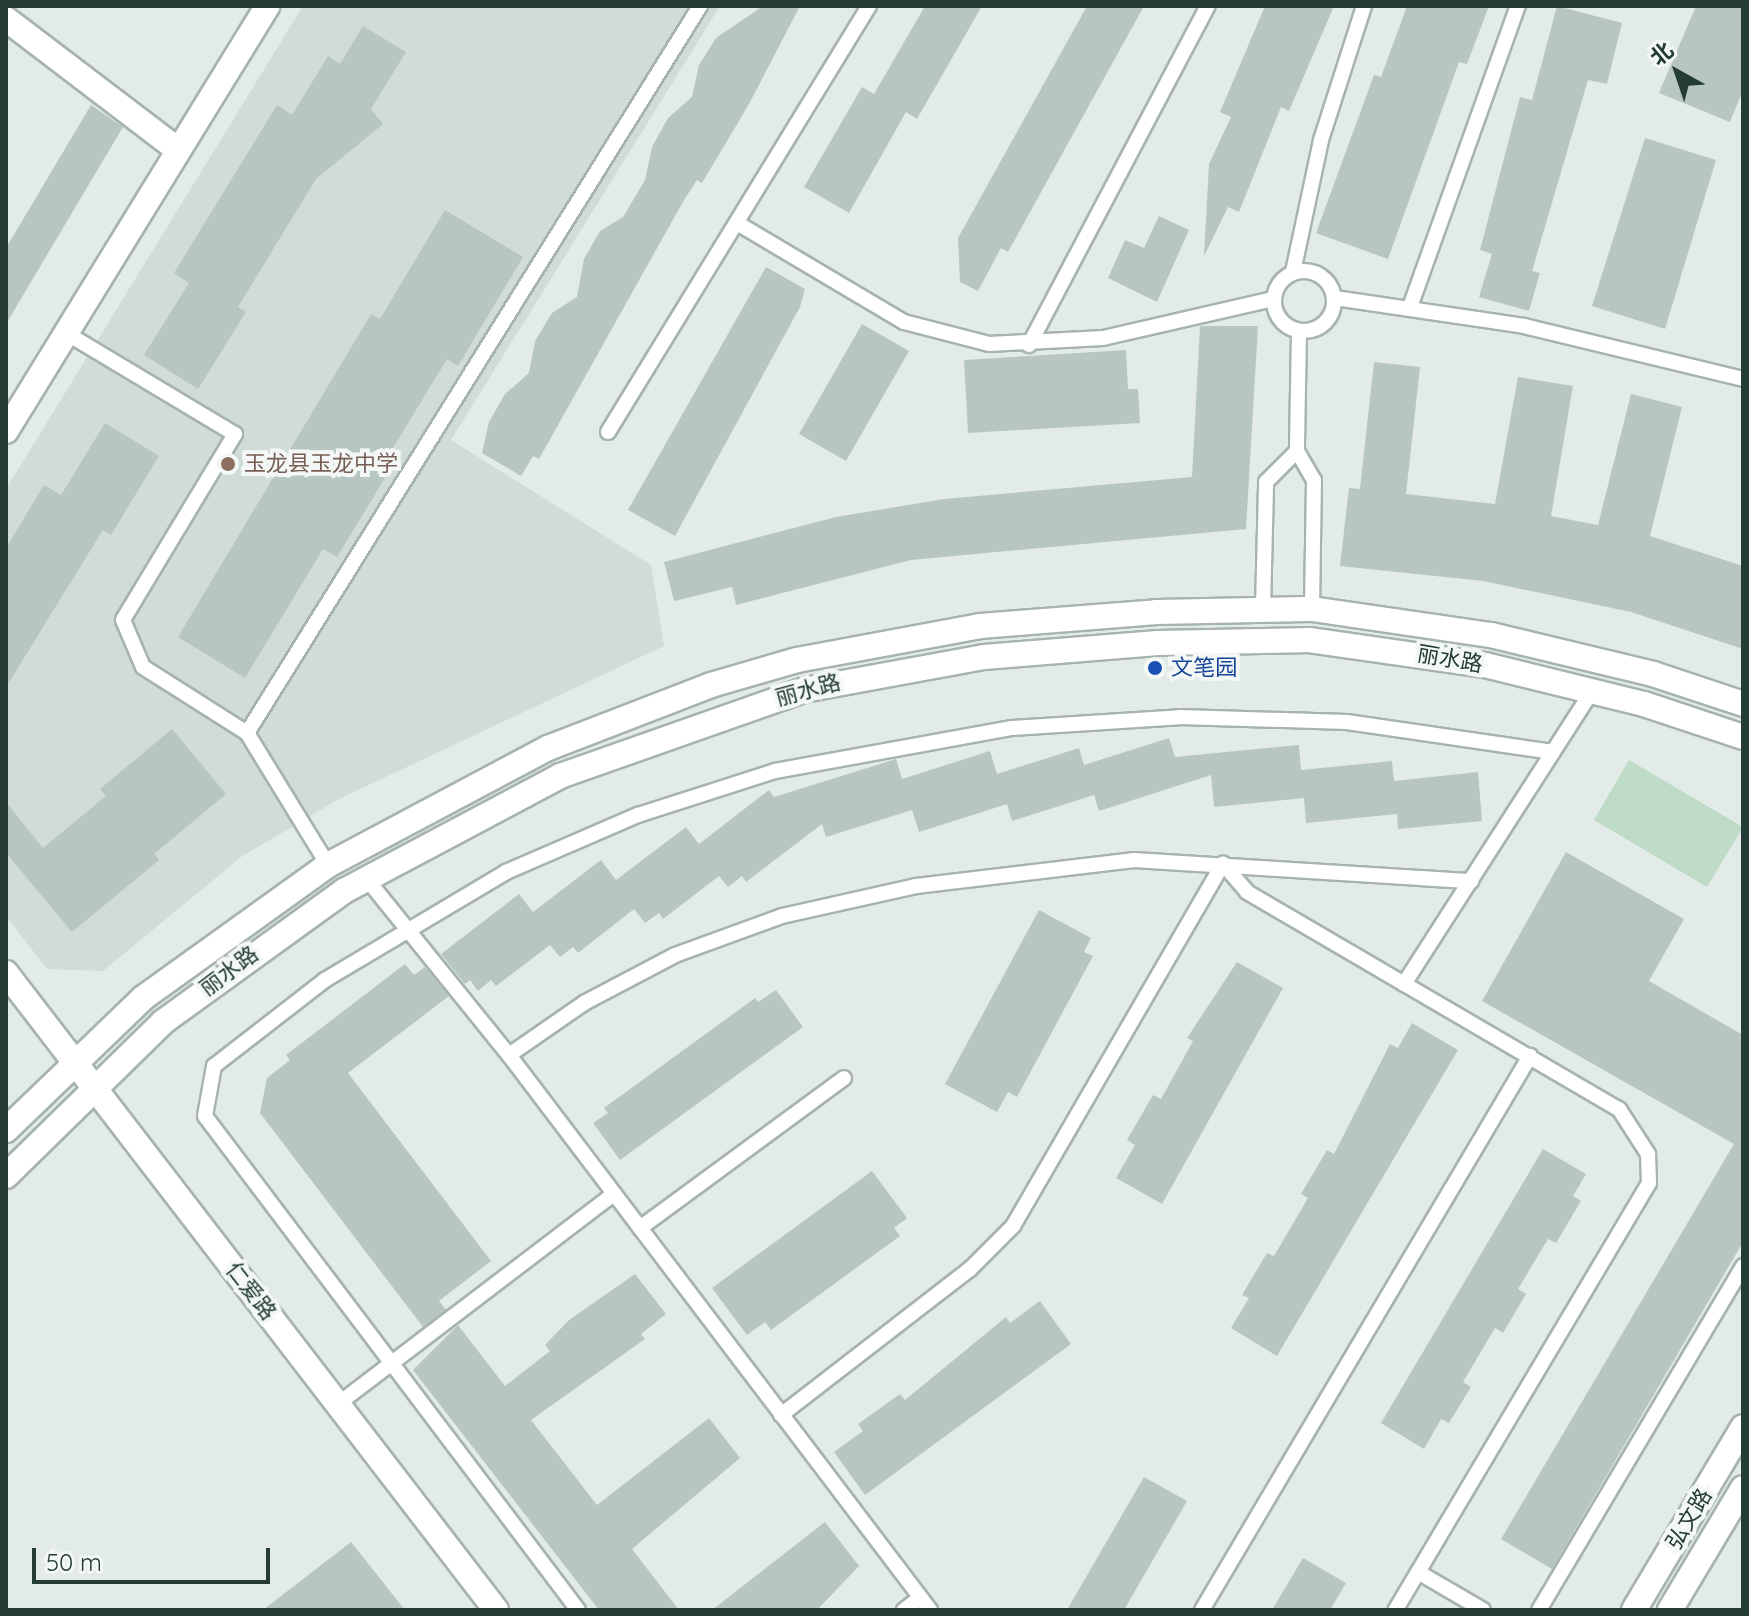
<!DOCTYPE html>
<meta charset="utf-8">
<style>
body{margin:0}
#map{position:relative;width:1749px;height:1616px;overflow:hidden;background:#e3ebe8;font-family:Quicksand,"Noto Sans SC",sans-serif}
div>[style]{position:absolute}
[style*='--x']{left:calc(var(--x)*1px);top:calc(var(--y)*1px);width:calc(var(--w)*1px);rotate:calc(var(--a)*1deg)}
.built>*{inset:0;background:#d1dbd7}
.green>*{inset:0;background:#bddbc7}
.building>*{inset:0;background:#b8c6c1}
.roads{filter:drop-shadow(2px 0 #a6b3af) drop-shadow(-2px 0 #a6b3af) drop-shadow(0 2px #a6b3af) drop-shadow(0 -2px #a6b3af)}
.lane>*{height:14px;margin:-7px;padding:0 7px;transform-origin:7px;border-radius:7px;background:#fff}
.lane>.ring{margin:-7px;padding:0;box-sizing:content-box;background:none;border:14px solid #fff;border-radius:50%}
.street>*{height:24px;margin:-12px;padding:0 12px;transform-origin:12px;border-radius:12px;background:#fff}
.secondary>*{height:24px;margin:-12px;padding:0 12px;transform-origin:12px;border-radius:12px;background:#fff}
.dots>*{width:22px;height:22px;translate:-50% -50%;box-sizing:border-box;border:4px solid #f3f8f6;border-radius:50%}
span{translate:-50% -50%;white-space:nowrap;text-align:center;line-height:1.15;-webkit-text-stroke:8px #f3f8f6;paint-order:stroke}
.education-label{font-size:22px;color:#785e54}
.left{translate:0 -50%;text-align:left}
.street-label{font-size:22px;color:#243b36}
.transit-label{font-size:22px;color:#164399}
.frame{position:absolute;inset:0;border:8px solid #243b36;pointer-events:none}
.north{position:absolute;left:1637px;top:32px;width:80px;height:80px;-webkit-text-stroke:6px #f3f8f6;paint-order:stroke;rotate:320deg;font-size:22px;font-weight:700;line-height:32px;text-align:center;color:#243b36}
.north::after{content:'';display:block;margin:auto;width:28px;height:36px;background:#243b36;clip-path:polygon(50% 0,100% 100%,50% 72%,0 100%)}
.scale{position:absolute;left:32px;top:1548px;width:238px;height:36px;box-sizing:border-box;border:4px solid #243b36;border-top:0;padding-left:10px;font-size:24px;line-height:28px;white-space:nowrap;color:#243b36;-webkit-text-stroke:6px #f3f8f6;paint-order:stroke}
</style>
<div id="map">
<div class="built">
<div style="clip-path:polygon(303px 6px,720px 6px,451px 440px,651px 565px,664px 646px,339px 799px,241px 857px,103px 971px,47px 969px,6px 916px,6px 489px)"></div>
</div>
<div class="green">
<div style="clip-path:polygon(1629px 760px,1743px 827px,1707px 887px,1594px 820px)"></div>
</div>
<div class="building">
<div style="clip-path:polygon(763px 6px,800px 6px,749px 104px,702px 183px,697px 180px,684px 200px,539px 459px,533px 456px,521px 476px,482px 453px,489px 422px,505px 394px,529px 373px,535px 341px,552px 313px,577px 297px,584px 259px,600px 231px,623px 217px,645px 180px,652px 147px,668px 118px,692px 97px,699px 65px,716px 38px)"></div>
<div style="clip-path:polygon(925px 6px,982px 6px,917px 119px,906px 112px,849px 213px,804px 187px,862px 87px,874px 94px)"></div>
<div style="clip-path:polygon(1087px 6px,1144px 6px,1008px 252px,1001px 248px,978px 291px,960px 282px,958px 238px)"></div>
<div style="clip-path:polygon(1265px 6px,1334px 6px,1289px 111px,1281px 107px,1239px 212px,1228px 207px,1204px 256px,1209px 164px,1231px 117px,1220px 112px)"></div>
<div style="clip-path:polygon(1407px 6px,1489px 6px,1467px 64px,1459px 62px,1388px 259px,1316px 233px,1374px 75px,1381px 77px)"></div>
<div style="clip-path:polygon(1557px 6px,1622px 23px,1607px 84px,1588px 80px,1532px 271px,1540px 273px,1529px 311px,1479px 297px,1492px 254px,1480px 250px,1520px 97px,1532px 100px)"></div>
<div style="clip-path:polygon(1696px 6px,1743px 6px,1743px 90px,1730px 122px,1659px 93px)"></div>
<div style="clip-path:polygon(363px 26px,406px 52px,371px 109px,383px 124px,316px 179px,238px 307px,246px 312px,198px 389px,144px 355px,189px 283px,174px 273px,277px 105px,292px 115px,328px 56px,340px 64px)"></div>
<div style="clip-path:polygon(91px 105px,123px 127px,6px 324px,6px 248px)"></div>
<div style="clip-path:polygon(1645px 138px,1716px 160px,1665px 329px,1592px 306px)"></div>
<div style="clip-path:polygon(445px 210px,523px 257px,458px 366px,447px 359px,377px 474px,385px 478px,337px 557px,323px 549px,245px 678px,178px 637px,371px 314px,380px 319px)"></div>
<div style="clip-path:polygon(1159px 216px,1189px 230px,1157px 302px,1108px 278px,1125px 240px,1144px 248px)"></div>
<div style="clip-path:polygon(766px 267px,805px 289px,800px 307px,675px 536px,628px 510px)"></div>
<div style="clip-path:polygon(862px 324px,909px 351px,846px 461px,799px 434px)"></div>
<div style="clip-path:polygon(1200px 326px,1258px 326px,1246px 529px,911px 560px,736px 605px,732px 587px,674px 601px,664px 562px,836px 517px,944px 499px,1192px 477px)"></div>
<div style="clip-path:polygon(1126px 350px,1128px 389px,1138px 389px,1140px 423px,968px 433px,964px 360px)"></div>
<div style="clip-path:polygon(1374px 362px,1420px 367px,1406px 494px,1495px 504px,1518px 377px,1573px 386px,1551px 516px,1598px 525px,1631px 394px,1682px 407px,1650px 536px,1743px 566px,1743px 649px,1631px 612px,1483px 581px,1340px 566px,1349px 488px,1360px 489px)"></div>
<div style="clip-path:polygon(105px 423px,159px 456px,111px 535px,103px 530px,6px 687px,6px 548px,44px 485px,61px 495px)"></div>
<div style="clip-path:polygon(172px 729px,226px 794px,154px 854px,159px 860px,72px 932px,6px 853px,6px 802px,43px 848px,106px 796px,100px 789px)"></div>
<div style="clip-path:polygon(1169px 738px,1175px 757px,1299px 745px,1301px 770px,1392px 761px,1394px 781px,1478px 772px,1482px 821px,1398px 829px,1397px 814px,1306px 823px,1304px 798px,1214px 807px,1211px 775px,1099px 811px,1094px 795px,1012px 821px,1007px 804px,919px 832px,912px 810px,826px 837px,822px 824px,746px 882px,742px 876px,728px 887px,719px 876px,663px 919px,659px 913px,645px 923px,634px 909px,578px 953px,573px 947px,560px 957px,550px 945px,496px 986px,491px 980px,478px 991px,470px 980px,465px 984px,441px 954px,519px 894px,533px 912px,601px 860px,616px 880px,686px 827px,699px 844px,769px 790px,774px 797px,896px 759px,902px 779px,990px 751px,997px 774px,1079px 748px,1084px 765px)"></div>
<div style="clip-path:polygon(1566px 852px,1684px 919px,1649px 981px,1743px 1035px,1743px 1242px,1552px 1569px,1501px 1539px,1734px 1144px,1482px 1001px)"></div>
<div style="clip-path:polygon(1039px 910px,1091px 938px,1084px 952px,1093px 956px,1017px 1097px,1008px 1092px,997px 1112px,945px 1084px)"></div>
<div style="clip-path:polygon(1237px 962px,1283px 988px,1162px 1204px,1116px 1178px,1135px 1145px,1127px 1140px,1153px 1095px,1161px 1099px,1193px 1041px,1187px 1038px)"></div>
<div style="clip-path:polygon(405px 964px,414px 975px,425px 967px,449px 996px,348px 1073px,491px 1261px,439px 1301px,446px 1310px,423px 1327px,260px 1113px,267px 1078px,290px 1060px,286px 1055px)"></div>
<div style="clip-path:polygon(776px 990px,803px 1027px,620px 1160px,593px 1123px,608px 1113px,604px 1108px,755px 998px,758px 1002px)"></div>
<div style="clip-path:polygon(1412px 1023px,1458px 1050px,1277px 1356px,1231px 1328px,1249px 1298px,1242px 1295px,1267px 1253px,1274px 1256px,1308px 1198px,1301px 1194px,1327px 1150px,1334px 1154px,1390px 1044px,1398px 1048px)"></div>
<div style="clip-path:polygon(1543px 1149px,1586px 1174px,1573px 1196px,1581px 1201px,1556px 1243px,1548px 1239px,1518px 1289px,1526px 1294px,1503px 1333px,1495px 1328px,1463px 1382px,1471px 1387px,1449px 1423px,1441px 1419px,1424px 1449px,1381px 1423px)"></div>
<div style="clip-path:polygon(872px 1171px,907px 1218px,894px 1228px,900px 1236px,771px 1330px,765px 1322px,747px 1335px,712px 1288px)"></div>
<div style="clip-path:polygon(635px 1274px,666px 1314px,641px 1334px,645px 1339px,531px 1420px,597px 1505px,709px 1418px,740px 1458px,632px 1549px,679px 1610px,599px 1610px,413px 1370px,458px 1325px,505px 1386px,550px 1351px,545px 1345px,569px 1320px)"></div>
<div style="clip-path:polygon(1040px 1301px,1071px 1344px,865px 1495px,834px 1452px,863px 1431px,858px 1424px,900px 1394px,905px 1400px,1006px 1317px,1010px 1323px)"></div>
<div style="clip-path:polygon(1144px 1477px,1187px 1501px,1124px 1610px,1067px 1610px)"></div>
<div style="clip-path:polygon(825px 1522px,859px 1566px,817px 1610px,712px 1610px)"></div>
<div style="clip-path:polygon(351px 1542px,405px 1610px,263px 1610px)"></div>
<div style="clip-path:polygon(1303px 1558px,1346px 1583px,1330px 1610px,1272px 1610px)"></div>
</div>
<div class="roads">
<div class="lane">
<div style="--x:737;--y:223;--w:194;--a:30.7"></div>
<div style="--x:904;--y:322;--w:88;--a:14.5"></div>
<div style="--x:989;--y:344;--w:114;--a:-3"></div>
<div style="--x:1103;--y:338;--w:174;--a:-12.9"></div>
<div class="ring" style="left:1274px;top:271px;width:46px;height:46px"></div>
<div style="--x:1293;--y:272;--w:135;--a:-78"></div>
<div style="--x:1321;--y:140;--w:141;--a:-72.2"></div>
<div style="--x:1335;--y:298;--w:191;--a:8.4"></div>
<div style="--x:1524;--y:326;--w:225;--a:13.6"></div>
<div style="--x:1410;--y:307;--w:320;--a:-70.3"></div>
<div style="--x:1299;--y:331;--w:120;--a:91"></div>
<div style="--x:1297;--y:451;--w:34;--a:60"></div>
<div style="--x:1314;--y:480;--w:129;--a:90.9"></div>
<div style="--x:66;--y:333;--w:197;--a:30.9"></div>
<div style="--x:235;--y:434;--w:217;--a:121.1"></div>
<div style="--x:123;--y:620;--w:51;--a:66.9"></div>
<div style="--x:143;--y:667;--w:123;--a:32.4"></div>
<div style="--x:1029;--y:345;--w:383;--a:-62.2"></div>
<div style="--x:608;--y:432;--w:500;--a:-58.5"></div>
<div style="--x:1263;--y:609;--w:127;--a:-88.6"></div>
<div style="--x:1266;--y:482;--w:44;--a:-45"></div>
<div style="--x:328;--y:865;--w:155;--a:-121.5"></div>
<div style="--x:247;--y:733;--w:857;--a:-58.07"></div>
<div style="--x:366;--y:878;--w:228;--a:51.1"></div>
<div style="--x:509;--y:1055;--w:697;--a:52.82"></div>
<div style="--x:1404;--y:984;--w:350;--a:-57.3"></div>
<div style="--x:509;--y:1055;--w:91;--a:-34.7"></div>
<div style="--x:584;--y:1003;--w:103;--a:-27.8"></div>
<div style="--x:675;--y:955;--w:114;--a:-20"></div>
<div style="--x:782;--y:916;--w:137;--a:-12.6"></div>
<div style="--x:916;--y:886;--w:220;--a:-6.8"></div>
<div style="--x:1134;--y:860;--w:338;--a:3.6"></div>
<div style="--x:640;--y:1228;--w:253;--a:-36.3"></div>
<div style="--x:338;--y:1404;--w:347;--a:-37.3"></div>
<div style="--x:781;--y:1415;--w:239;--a:-37.7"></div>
<div style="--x:970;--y:1269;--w:61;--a:-45"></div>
<div style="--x:1013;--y:1226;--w:419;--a:-59.9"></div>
<div style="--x:1223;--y:864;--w:37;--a:49"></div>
<div style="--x:1247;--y:892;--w:431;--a:30.3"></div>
<div style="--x:1619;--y:1109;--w:54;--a:57.2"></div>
<div style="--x:1648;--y:1154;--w:29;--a:88"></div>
<div style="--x:1649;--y:1183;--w:497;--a:120.7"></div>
<div style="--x:1418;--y:1572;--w:75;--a:30.3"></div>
<div style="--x:578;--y:1610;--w:619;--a:-127.06"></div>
<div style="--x:205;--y:1116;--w:51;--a:-79.8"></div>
<div style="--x:214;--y:1066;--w:140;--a:-37.8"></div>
<div style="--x:325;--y:980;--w:211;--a:-30.8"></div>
<div style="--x:506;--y:872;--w:144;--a:-23.4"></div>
<div style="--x:638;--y:815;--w:144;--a:-17.8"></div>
<div style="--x:775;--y:771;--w:241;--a:-10.3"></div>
<div style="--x:1012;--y:728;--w:168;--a:-3.7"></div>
<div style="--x:1180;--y:717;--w:167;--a:1.7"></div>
<div style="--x:1347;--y:722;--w:208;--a:8.3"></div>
<div style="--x:904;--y:1610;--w:20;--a:-37"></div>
<div style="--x:1202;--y:1610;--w:644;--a:-59.37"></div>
<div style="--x:1539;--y:1610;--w:400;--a:-59.3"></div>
</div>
<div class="street">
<div style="--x:6;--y:19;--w:216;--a:37.3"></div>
<div style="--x:6;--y:431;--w:499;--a:-58.4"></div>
</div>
<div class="secondary">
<div style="--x:6;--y:973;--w:804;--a:52.43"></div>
<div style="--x:6;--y:1130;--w:190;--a:-43.9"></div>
<div style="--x:143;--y:998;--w:228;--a:-35.7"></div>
<div style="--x:328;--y:865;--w:249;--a:-28"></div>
<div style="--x:548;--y:748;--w:175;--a:-21.1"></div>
<div style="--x:711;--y:685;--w:90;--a:-16.2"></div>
<div style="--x:797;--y:660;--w:186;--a:-10.5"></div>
<div style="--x:980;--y:626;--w:177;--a:-4.5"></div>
<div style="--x:1156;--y:612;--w:156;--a:-1.1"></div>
<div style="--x:1312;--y:609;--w:181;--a:8.3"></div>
<div style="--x:1491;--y:635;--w:167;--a:13.5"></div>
<div style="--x:1653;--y:674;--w:95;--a:18.4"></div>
<div style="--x:6;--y:1176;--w:220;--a:-44.4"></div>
<div style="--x:163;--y:1022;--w:223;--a:-35.9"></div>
<div style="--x:344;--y:891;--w:245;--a:-28"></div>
<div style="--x:560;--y:776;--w:259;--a:-19.4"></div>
<div style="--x:804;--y:690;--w:183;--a:-10.4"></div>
<div style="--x:984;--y:657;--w:174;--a:-4.6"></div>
<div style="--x:1157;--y:643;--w:152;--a:-1.1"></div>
<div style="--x:1309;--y:640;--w:178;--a:8.1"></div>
<div style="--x:1485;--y:665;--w:164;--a:13.8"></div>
<div style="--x:1644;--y:704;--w:104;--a:18.4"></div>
<div style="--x:1634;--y:1610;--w:213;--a:-59.2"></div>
<div style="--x:1670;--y:1610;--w:142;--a:-59.1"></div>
</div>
</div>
<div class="dots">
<div style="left:228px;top:464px;background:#8d6e63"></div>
<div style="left:1155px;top:668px;background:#1a4fb4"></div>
</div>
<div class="education-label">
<span class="left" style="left:244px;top:464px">玉龙县玉龙中学</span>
</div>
<div class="street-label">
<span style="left:1450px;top:659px;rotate:10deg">丽水路</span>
<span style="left:808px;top:690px;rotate:-15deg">丽水路</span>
<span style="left:229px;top:971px;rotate:-37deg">丽水路</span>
<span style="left:251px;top:1291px;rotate:52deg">仁爱路</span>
<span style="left:1689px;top:1519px;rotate:-59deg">弘文路</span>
</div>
<div class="transit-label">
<span class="left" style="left:1171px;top:668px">文笔园</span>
</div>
<div class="frame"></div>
<div class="north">北</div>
<div class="scale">50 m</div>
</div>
